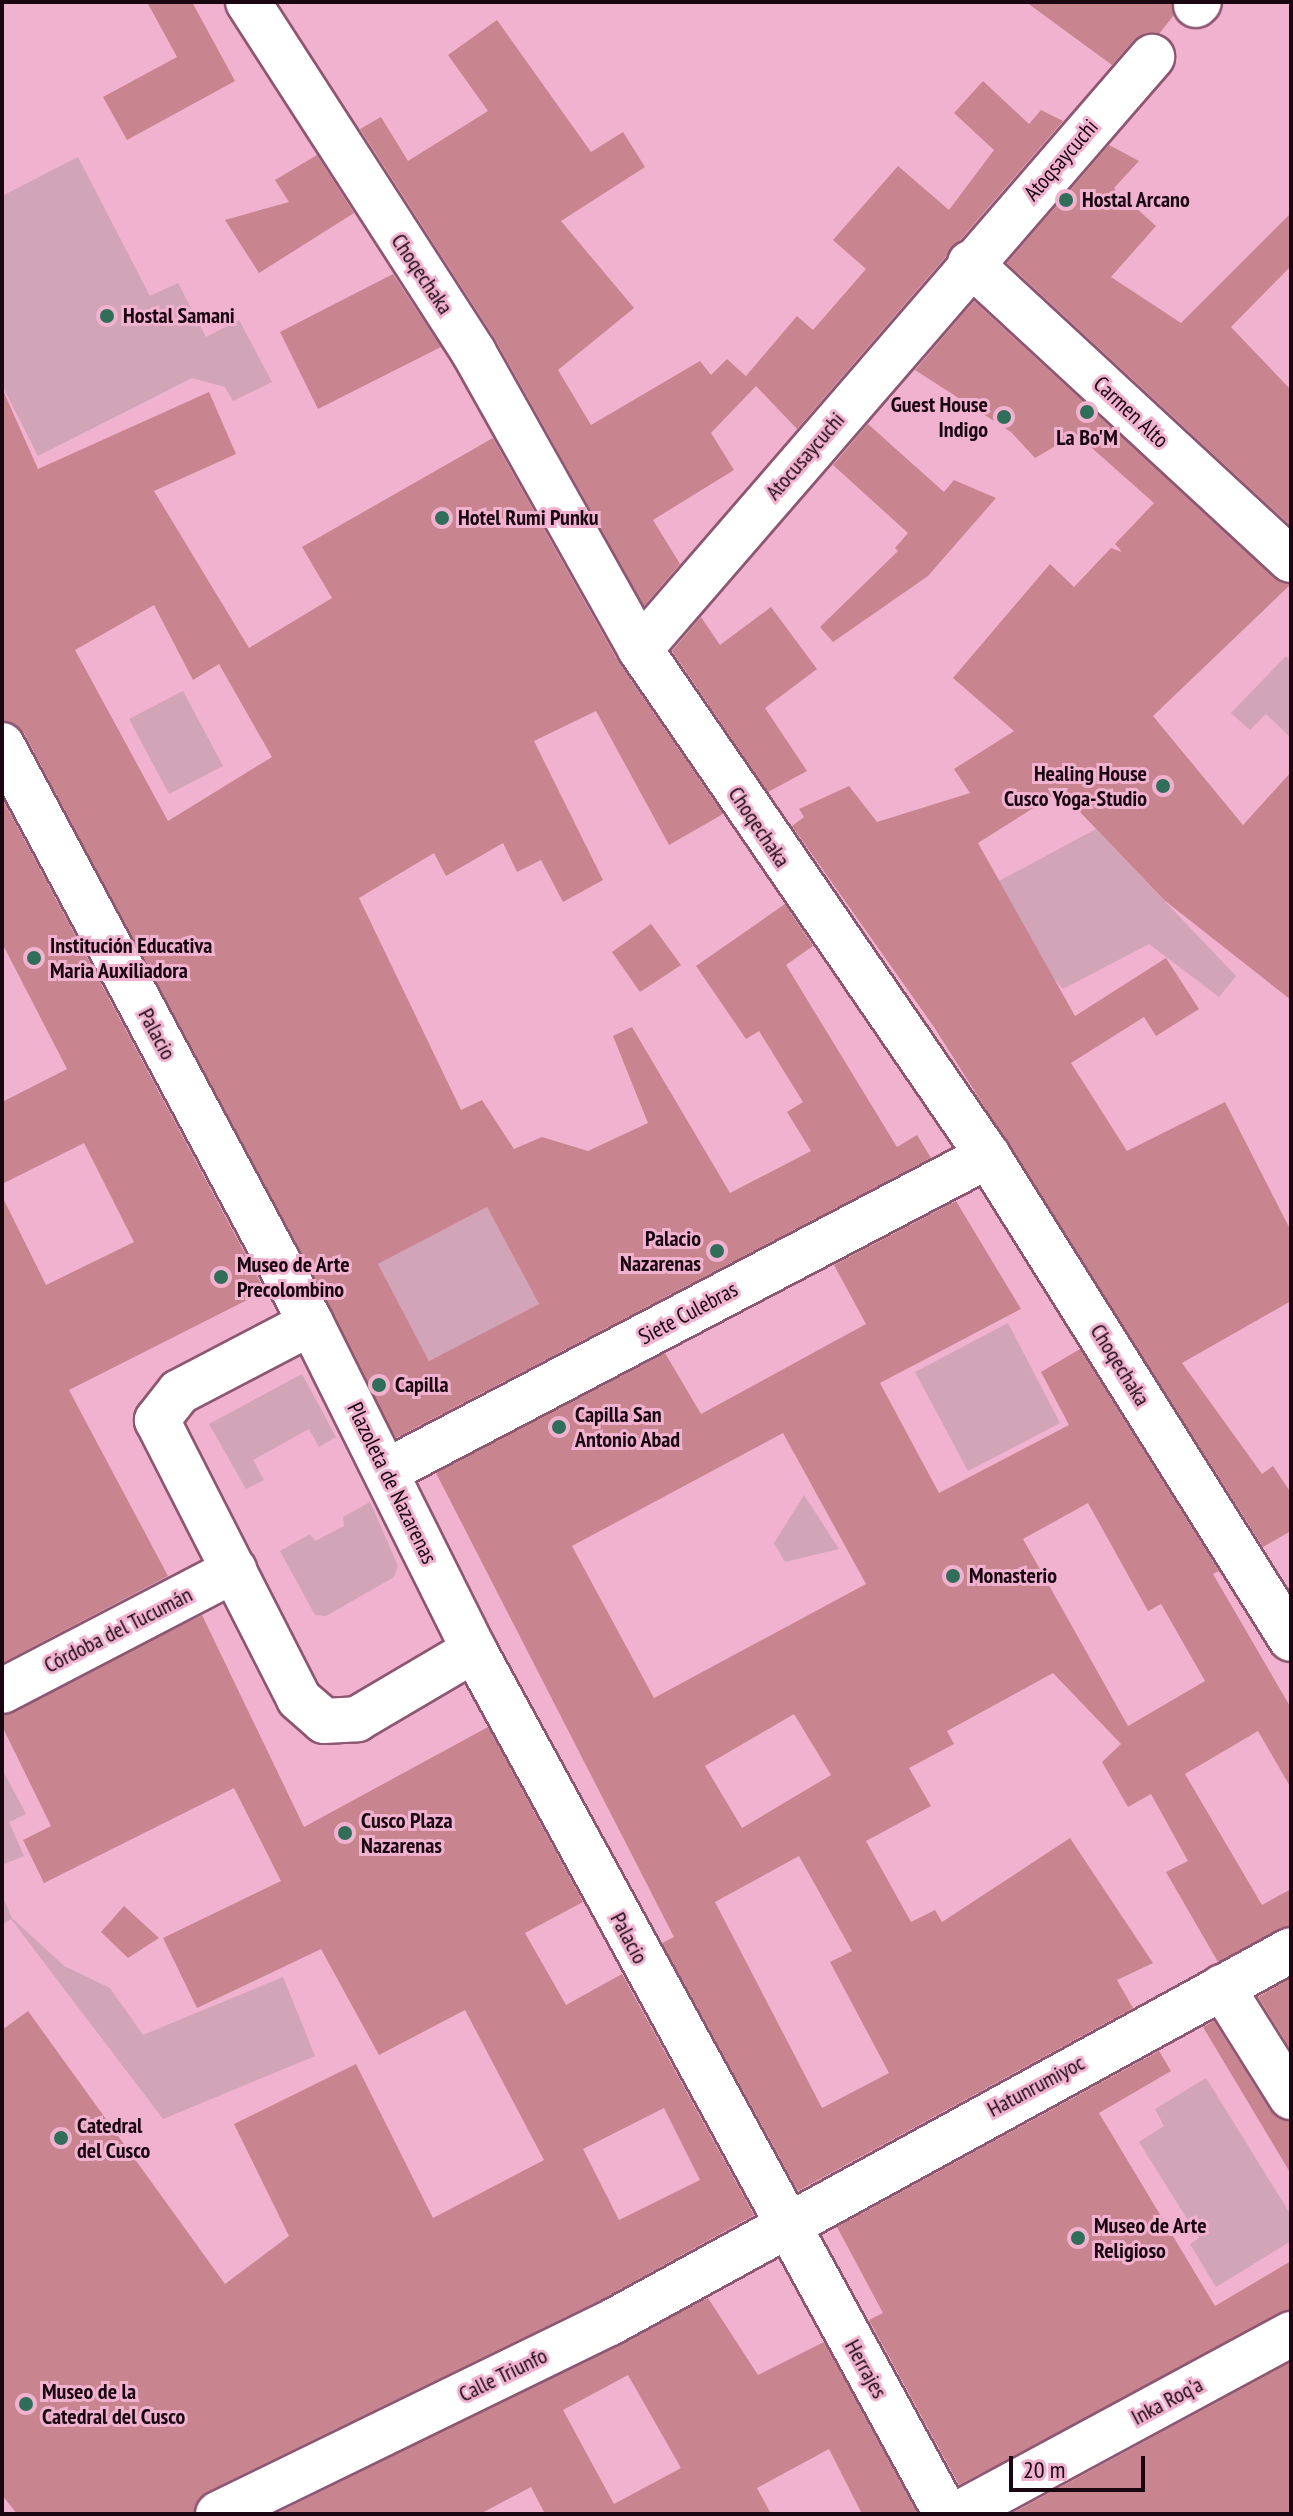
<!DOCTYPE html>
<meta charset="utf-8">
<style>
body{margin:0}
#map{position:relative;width:1293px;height:2516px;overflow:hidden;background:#f0b2cf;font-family:"PT Sans Narrow",sans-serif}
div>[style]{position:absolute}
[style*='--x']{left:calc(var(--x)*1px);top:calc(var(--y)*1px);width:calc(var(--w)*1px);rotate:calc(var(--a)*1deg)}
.green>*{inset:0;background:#d1a4b8}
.building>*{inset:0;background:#c9858f}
.roads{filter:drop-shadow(2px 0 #8d5671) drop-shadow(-2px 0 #8d5671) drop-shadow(0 2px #8d5671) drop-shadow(0 -2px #8d5671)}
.minor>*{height:44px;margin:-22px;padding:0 22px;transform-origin:22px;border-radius:22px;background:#fff}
.dots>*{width:22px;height:22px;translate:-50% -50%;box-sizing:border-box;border:4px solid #f0b2cf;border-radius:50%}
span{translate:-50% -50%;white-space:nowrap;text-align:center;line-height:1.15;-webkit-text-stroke:6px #f0b2cf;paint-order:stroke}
.street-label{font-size:22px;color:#1a0610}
.poi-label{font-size:22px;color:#1a0610;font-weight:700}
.left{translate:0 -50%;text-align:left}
.right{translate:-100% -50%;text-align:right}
.frame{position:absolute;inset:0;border:4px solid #1a0610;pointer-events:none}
.scale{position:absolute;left:1009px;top:2456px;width:136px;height:36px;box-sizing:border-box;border:4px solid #1a0610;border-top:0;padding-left:10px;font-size:24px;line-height:28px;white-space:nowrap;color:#1a0610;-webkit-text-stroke:6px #f0b2cf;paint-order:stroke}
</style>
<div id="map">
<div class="green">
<div style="clip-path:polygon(78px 157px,150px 296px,178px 283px,206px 337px,239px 320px,272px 382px,233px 401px,225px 387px,192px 378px,38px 456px,2px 385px,2px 196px)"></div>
<div style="clip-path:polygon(1286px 656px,1291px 661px,1291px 738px,1266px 714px,1250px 730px,1231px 713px)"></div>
<div style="clip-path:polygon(183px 691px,223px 766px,169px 794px,129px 719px)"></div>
<div style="clip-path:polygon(1096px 829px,1236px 976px,1219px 997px,1149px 944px,1063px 989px,1054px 979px,999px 881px)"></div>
<div style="clip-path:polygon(487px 1207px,539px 1304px,429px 1361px,378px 1264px)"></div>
<div style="clip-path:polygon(1008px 1323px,1060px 1423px,968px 1471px,915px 1372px)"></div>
<div style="clip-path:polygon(302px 1374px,336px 1437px,319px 1447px,309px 1429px,253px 1460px,264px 1480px,246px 1489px,209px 1424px)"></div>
<div style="clip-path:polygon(804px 1495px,839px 1549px,785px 1562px,774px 1543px)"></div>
<div style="clip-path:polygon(370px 1502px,398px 1566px,394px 1577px,326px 1616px,315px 1615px,280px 1551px,310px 1534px,315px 1541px,344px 1526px,343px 1517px)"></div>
<div style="clip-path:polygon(2px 1769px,26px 1814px,9px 1822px,24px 1856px,2px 1865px)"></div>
<div style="clip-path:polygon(2px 1895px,12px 1918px,64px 1966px,110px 1988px,143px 2035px,283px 1977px,315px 2056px,163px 2119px,11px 1919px,2px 1925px)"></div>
<div style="clip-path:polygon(1206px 2078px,1291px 2215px,1291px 2241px,1216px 2287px,1190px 2244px,1199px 2238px,1139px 2142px,1164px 2126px,1155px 2109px)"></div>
</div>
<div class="building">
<div style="clip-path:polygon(147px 2px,192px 2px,235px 81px,127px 140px,103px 97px,177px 57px)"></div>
<div style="clip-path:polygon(1026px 2px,1172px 2px,1174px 15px,1159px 34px,1145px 33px,1134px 40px,1112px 65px)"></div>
<div style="clip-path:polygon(497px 20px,591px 152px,623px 132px,645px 167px,561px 221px,634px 308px,558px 370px,591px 425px,700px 361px,711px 375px,727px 359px,749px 379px,746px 376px,797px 316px,813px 330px,866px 269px,833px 240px,898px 166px,949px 210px,994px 150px,954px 113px,983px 81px,1029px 124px,1041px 110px,1063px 121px,797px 429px,756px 386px,711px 433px,734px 470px,653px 520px,680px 564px,644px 606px,495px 339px,360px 129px,381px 117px,408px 161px,488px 111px,448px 55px)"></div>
<div style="clip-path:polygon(1109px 145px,1139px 161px,1114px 188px,1156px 226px,1111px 277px,1181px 323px,1291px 213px,1291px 266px,1231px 327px,1291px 390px,1291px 526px,1007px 263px)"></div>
<div style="clip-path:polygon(317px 155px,354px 213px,259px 273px,225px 220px,289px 202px,275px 180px)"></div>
<div style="clip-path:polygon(393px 274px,441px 347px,318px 409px,280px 332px)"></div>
<div style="clip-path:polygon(974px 301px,1274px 578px,1291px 584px,1153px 716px,1243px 825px,1291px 772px,1291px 1000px,1164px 900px,1060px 791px,978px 843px,1075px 1016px,1166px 958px,1199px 1009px,1156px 1036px,1144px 1017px,1071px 1063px,1127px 1151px,1225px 1102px,1291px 1231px,1291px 1301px,1182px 1363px,1262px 1474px,1273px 1466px,1291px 1493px,1291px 1531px,1263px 1547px,934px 1027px,792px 826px,804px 817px,799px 809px,849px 786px,877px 822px,970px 793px,954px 769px,1014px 731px,953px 678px,1050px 564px,1074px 587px,1111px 548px,1122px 552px,1115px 544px,1154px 503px,1076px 434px,1035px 458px,1011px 432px,915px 370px)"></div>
<div style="clip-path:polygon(evenodd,2px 388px,38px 469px,209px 392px,236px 454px,154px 491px,249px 648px,332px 598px,302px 547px,493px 438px,618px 661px,723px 814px,669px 845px,596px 711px,534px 741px,603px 880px,563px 902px,541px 860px,517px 872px,503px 843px,446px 876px,434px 853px,359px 898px,461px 1110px,482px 1100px,514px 1149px,542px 1137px,588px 1151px,648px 1123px,613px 1036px,632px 1027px,730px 1193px,811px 1151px,787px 1112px,803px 1102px,759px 1031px,746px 1039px,696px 966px,785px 904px,813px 946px,786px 965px,897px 1147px,917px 1135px,931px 1158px,396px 1438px,24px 733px,2px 720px,2px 388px,154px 605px,193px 680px,219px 664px,272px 757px,168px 821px,75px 650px,154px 605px,2px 388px,487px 1207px,539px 1304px,429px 1361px,378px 1264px,487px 1207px)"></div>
<div style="clip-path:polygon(868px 424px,944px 492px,954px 480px,996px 498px,928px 576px,833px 642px,820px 627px,898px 551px,895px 548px,908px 533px,833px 465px)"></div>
<div style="clip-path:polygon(771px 607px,817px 669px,765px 708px,807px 771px,768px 792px,672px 651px,701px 617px,720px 645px)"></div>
<div style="clip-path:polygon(2px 798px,265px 1291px,69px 1390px,168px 1576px,2px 1663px,2px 1196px,46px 1285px,134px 1242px,84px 1143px,2px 1184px,2px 1102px,67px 1069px,2px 943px)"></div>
<div style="clip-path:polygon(651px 924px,681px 965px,640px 992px,612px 952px)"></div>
<div style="clip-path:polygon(evenodd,956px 1201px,1021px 1309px,880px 1383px,939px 1493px,1069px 1425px,1041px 1372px,1080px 1349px,1219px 1571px,1213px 1574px,1291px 1708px,1291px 1788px,1258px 1731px,1185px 1774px,1262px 1905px,1291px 1889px,1291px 1925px,1218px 1962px,1166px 1872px,1188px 1861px,1151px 1794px,1128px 1807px,1102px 1762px,1121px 1744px,1053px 1673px,947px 1731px,954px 1744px,909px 1768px,931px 1806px,866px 1841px,911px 1922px,935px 1910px,942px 1922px,1070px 1838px,1153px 1963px,1117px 1980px,1133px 2008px,798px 2191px,662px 1943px,674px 1937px,436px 1473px,665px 1353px,701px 1414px,866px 1324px,834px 1265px,956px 1201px,783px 1433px,866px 1584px,654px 1698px,572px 1546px,783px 1433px,956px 1201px,1088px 1503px,1148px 1611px,1161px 1604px,1205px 1681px,1128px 1726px,1023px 1539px,1088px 1503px,956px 1201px,794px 1714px,831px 1775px,742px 1828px,705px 1766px,794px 1714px,956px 1201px,799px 1856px,852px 1951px,830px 1962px,889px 2073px,822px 2108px,715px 1902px,799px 1856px)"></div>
<div style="clip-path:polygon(evenodd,202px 1615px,304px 1827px,488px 1727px,583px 1902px,525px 1933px,566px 2005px,622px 1974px,754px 2215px,599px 2301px,207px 2492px,193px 2514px,17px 2514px,2px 2495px,2px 2030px,28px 2011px,225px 2284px,289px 2236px,234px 2124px,356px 2064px,433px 2218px,544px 2160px,465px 2010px,379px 2055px,321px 1949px,197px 2008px,163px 1938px,281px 1881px,234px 1788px,44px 1883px,23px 1840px,51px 1826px,2px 1726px,2px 1716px,202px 1615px,664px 2108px,700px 2180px,619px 2220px,583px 2149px,664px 2108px)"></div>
<div style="clip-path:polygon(124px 1906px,159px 1938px,128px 1958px,101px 1932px)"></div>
<div style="clip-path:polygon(1291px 1978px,1291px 2050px,1258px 1997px)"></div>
<div style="clip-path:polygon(1214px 2021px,1270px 2110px,1291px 2122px,1291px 2174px,1203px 2027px)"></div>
<div style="clip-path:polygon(1159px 2051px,1171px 2071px,1099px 2113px,1215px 2306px,1291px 2261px,1291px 2309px,959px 2485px,869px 2320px,883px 2313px,837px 2227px)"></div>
<div style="clip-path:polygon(evenodd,708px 2298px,758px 2375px,824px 2342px,918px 2514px,862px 2514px,829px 2449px,757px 2488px,771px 2514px,545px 2514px,531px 2487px,480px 2514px,275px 2514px,708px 2298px,628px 2375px,681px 2468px,614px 2504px,563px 2410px,628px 2375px)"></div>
<div style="clip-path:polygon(1291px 2362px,1291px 2514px,1011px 2514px)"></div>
</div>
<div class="roads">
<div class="minor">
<div style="--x:248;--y:2;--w:417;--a:57.2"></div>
<div style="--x:474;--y:353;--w:339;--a:60.7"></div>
<div style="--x:640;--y:649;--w:615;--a:55.53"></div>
<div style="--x:988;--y:1156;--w:570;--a:57.9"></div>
<div style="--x:1196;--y:5;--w:4;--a:-45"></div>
<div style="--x:970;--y:263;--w:437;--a:42.8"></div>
<div style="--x:640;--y:649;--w:783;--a:-49.14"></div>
<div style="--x:2;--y:745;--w:655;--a:61.87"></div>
<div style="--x:311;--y:1323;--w:365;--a:63.5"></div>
<div style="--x:474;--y:1650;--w:985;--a:61.35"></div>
<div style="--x:311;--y:1323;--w:149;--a:152.4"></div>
<div style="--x:179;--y:1392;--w:36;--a:128"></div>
<div style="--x:157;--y:1420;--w:313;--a:63"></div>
<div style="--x:299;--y:1699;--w:33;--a:41"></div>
<div style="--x:324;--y:1721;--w:33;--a:-3"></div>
<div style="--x:357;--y:1719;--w:136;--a:-30.5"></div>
<div style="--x:387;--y:1471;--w:679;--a:-27.66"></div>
<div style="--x:2;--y:1691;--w:262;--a:-27.5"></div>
<div style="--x:1222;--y:1987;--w:130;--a:57.9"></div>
<div style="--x:218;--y:2514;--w:436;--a:-26"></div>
<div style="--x:610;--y:2323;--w:776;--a:-28.71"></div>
<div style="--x:958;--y:2514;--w:379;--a:-28.4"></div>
</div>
</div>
<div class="dots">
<div style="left:1066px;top:200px;background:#316e5a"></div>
<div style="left:107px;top:316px;background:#316e5a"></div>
<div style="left:1087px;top:412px;background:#316e5a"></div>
<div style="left:1004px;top:417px;background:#316e5a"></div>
<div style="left:442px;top:518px;background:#316e5a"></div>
<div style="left:1163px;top:786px;background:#316e5a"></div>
<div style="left:34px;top:958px;background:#316e5a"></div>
<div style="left:717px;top:1251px;background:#316e5a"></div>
<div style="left:221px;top:1277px;background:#316e5a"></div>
<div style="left:379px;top:1385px;background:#316e5a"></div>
<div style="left:559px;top:1427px;background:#316e5a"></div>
<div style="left:953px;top:1576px;background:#316e5a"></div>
<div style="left:345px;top:1833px;background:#316e5a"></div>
<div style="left:61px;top:2138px;background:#316e5a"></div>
<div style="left:1078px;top:2238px;background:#316e5a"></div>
<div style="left:26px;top:2404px;background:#316e5a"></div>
</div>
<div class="street-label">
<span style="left:1061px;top:160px;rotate:-49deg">Atoqsaycuchi</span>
<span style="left:422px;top:274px;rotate:56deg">Choqechaka</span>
<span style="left:1131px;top:412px;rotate:43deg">Carmen Alto</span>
<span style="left:805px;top:456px;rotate:-49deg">Atocusaycuchi</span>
<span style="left:759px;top:827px;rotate:56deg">Choqechaka</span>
<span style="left:157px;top:1034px;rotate:62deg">Palacio</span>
<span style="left:688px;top:1313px;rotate:-28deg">Siete Culebras</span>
<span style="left:1120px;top:1365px;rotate:58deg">Choqechaka</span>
<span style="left:392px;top:1483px;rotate:64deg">Plazoleta de Nazarenas</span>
<span style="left:118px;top:1630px;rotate:-27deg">Córdoba del Tucumán</span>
<span style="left:629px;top:1938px;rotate:62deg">Palacio</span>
<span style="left:1036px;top:2086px;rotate:-28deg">Hatunrumiyoc</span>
<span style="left:866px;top:2369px;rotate:61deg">Herrajes</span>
<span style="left:503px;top:2375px;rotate:-26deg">Calle Triunfo</span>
<span style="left:1167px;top:2401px;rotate:-28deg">Inka Roq'a</span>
</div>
<div class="poi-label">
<span class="left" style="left:1082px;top:200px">Hostal Arcano</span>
<span class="left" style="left:123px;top:316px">Hostal Samani</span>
<span class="right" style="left:988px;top:417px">Guest House<br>Indigo</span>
<span style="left:1087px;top:438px">La Bo'M</span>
<span class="left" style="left:458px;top:518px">Hotel Rumi Punku</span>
<span class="right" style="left:1147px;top:786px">Healing House<br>Cusco Yoga-Studio</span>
<span class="left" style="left:50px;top:958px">Institución Educativa<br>Maria Auxiliadora</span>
<span class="right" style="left:701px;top:1251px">Palacio<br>Nazarenas</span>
<span class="left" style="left:237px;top:1277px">Museo de Arte<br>Precolombino</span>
<span class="left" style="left:395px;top:1385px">Capilla</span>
<span class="left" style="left:575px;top:1427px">Capilla San<br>Antonio Abad</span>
<span class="left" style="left:969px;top:1576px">Monasterio</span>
<span class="left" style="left:361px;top:1833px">Cusco Plaza<br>Nazarenas</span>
<span class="left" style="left:77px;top:2138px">Catedral<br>del Cusco</span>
<span class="left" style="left:1094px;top:2238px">Museo de Arte<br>Religioso</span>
<span class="left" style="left:42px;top:2404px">Museo de la<br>Catedral del Cusco</span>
</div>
<div class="frame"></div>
<div class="scale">20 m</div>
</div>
